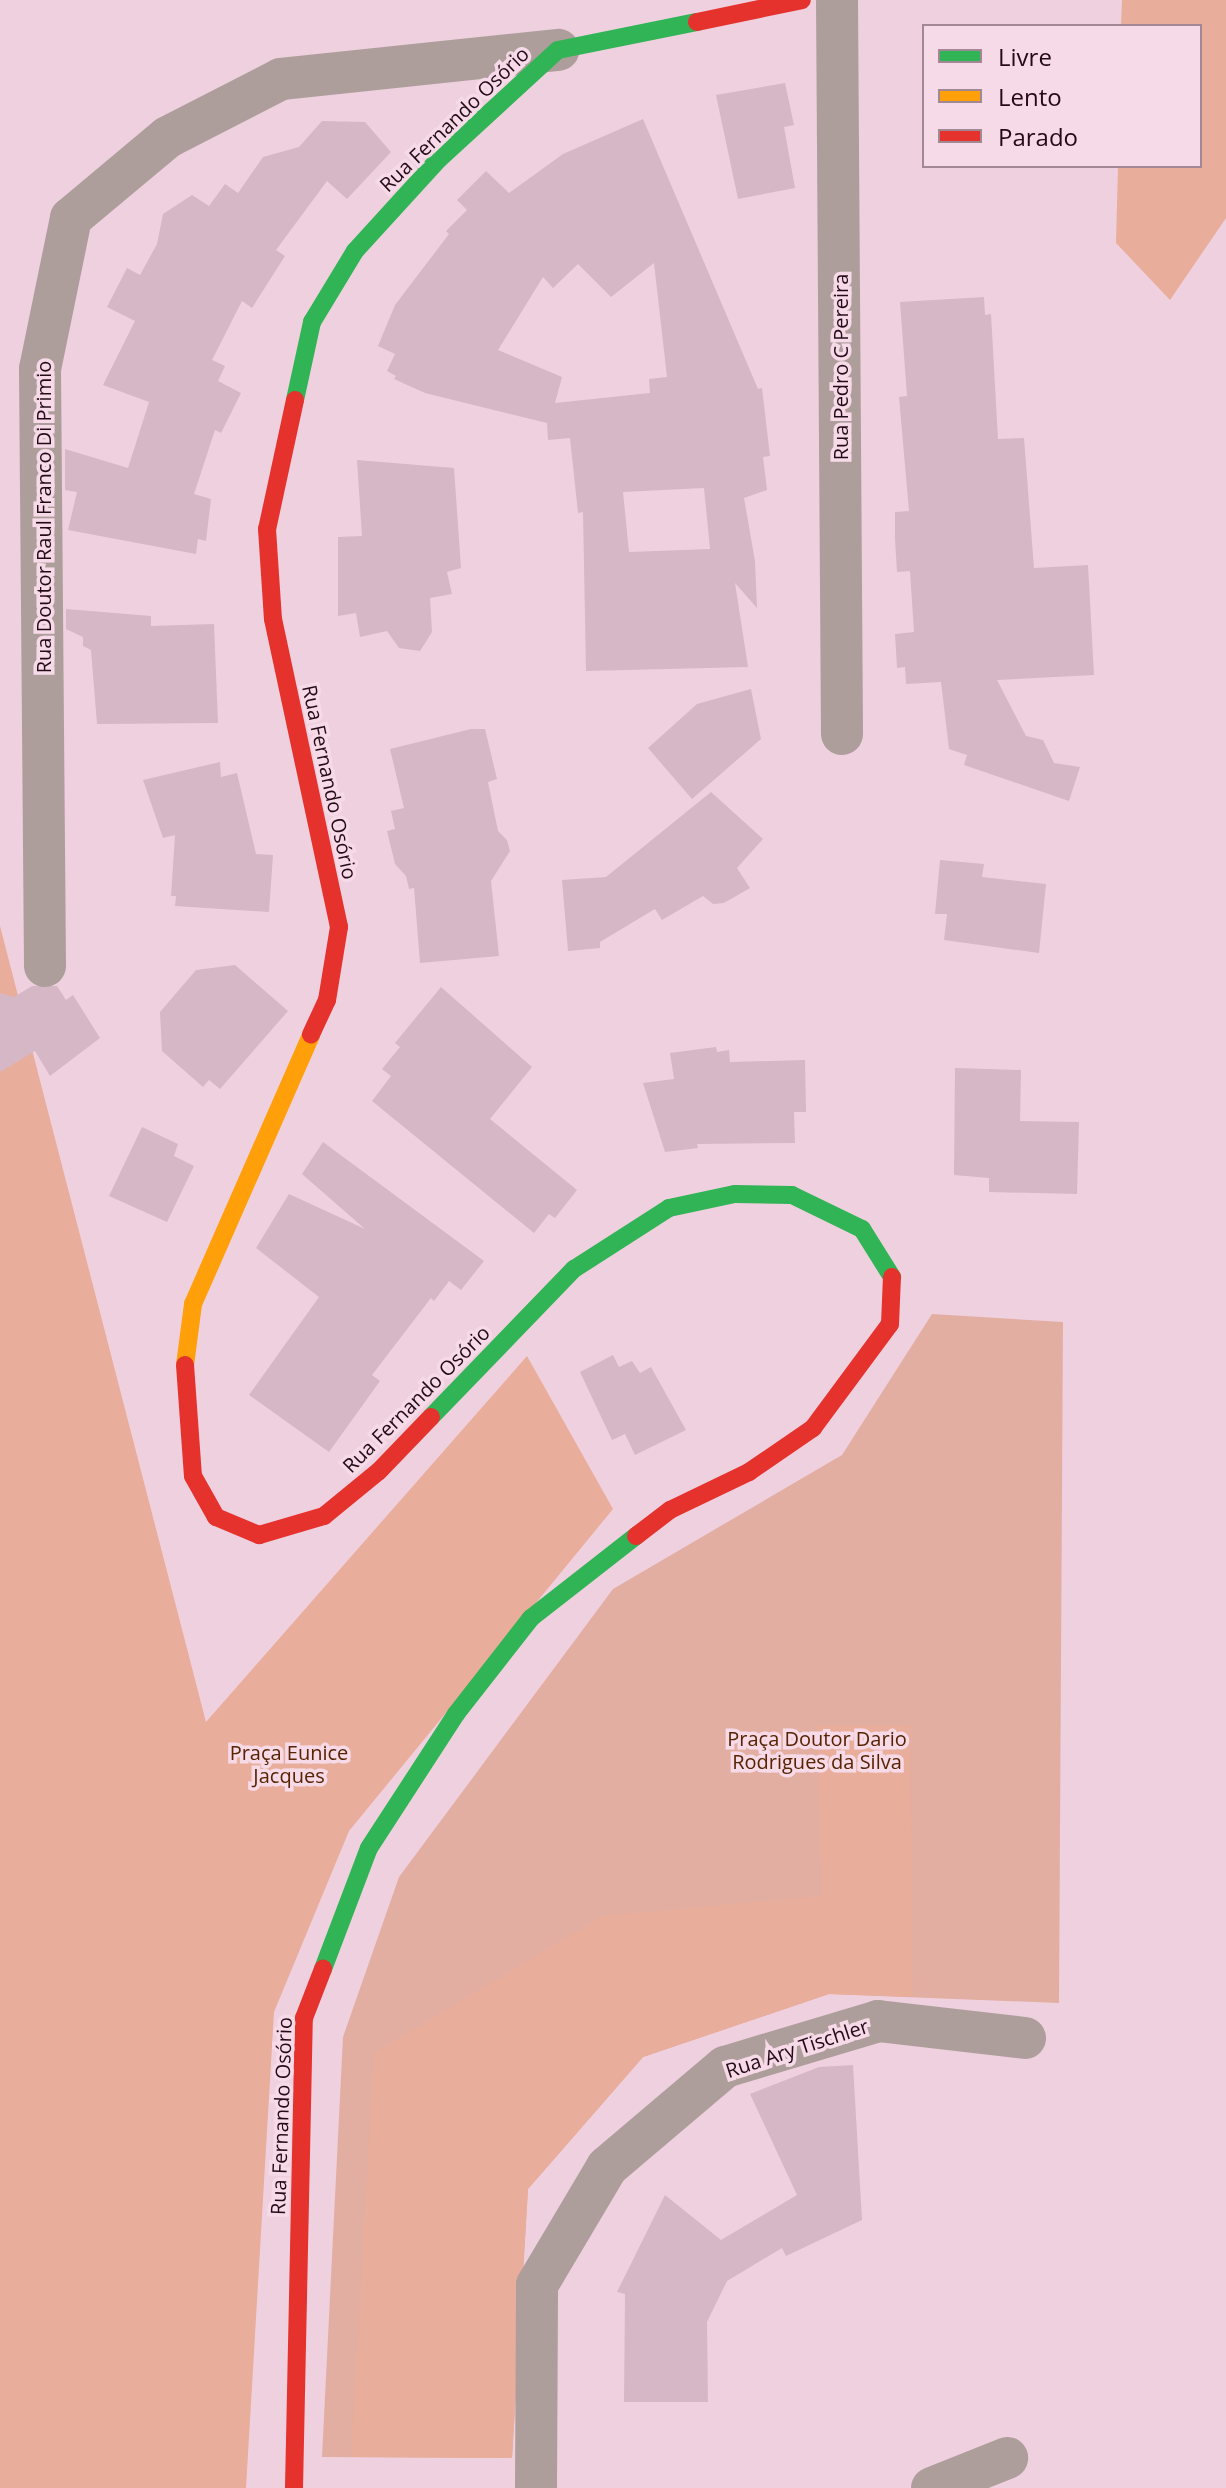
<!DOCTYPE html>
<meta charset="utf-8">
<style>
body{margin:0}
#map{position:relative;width:1226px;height:2488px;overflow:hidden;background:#efd0df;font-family:"Open Sans",sans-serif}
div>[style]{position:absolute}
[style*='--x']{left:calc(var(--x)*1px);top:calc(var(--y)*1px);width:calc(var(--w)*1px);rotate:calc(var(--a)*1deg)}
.green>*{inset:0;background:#e2aea1}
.forest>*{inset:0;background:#e8ad9b}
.building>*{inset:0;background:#d6b7c6}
.street>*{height:42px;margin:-21px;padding:0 21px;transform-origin:21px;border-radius:21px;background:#ae9e9b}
.fast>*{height:18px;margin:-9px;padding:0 9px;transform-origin:9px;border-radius:9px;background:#30b455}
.slow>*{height:18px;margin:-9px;padding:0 9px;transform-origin:9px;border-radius:9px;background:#ff9f0a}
.jam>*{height:18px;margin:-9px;padding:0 9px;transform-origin:9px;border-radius:9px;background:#e5322d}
span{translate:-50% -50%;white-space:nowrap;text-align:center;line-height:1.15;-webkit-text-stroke:7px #f7dae7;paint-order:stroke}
.street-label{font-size:20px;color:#220a17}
.park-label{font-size:20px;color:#572300}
.legend{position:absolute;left:922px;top:24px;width:280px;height:144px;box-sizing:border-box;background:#f7dae7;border:2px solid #a28794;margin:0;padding:10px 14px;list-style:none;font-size:24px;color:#220a17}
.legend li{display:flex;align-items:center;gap:16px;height:40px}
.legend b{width:40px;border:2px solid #a28794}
</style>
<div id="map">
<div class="green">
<div style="clip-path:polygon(932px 1314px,1063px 1322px,1059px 2003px,829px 1994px,643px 2057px,528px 2189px,512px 2458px,322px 2457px,343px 2037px,399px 1877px,613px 1589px,842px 1455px)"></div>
</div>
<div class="forest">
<div style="clip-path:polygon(1122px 0,1226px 0,1226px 218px,1170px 300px,1116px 243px,1118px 166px,1200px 166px,1200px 26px,1121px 26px)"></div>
<div style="clip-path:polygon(0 926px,206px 1722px,527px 1356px,613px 1509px,349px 1831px,274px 2012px,246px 2488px,0 2488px)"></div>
<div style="clip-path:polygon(817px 1725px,910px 1726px,913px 1997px,829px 1994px,643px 2057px,528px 2189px,512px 2458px,351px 2457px,374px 2053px,602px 1916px,822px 1896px)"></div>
</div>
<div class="building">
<div style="clip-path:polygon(785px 83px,794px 125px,784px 127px,795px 188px,738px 199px,716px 95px)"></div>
<div style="clip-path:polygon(evenodd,643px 119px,758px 389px,762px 388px,770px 456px,763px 457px,767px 490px,744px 498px,755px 561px,757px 608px,735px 583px,748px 667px,586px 671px,583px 512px,578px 513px,570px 438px,548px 440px,547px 423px,425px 393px,394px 379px,396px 376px,387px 371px,395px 354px,378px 346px,395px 305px,449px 234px,446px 231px,467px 210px,457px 200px,486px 171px,509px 193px,563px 154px,643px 119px,654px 263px,667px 377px,649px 379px,650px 393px,555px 403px,562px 377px,498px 350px,543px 277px,553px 288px,578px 264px,611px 297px,654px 263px,643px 119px,704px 488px,710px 549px,629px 552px,623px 492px,704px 488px)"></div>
<div style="clip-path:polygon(322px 121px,365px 122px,391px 152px,347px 199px,327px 181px,276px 250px,285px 256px,252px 308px,242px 301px,212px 360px,225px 366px,218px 381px,241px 393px,221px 433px,215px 430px,194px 494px,211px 499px,206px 541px,198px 539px,196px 554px,68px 530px,77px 492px,65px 490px,65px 449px,128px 468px,149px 402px,103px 385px,135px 321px,107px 307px,127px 268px,140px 275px,157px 244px,163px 214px,192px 195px,209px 206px,225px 184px,238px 193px,263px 157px,299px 147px)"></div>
<div style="clip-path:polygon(984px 297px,985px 315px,991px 314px,998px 439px,1024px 438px,1034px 568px,1088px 565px,1094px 675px,997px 680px,1026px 736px,1043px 740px,1054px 763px,1080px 767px,1069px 801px,964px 765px,967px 755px,949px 749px,941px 682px,906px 684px,905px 667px,897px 668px,895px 634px,914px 632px,910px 571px,897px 572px,895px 539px,895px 512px,909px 511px,899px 397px,907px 396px,900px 302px)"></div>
<div style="clip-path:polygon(357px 460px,454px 468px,461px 568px,447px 572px,452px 594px,430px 598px,432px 632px,420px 651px,399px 648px,387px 631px,360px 637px,356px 613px,338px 616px,338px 537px,362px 536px)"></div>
<div style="clip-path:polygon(66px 609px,151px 616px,151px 626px,214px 624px,218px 723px,97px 724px,91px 650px,83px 646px,83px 637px,66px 629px)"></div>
<div style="clip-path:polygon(751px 689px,761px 739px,692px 799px,648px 748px,697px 704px)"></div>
<div style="clip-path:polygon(471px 729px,485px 729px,497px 779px,488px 782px,498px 831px,507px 840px,510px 851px,491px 881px,499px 956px,420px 963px,414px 888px,409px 889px,406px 876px,395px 864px,387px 831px,395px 829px,391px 811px,404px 808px,390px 749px)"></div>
<div style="clip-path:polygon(220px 762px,221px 777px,237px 773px,256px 854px,273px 855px,269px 912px,175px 906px,176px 896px,171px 896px,175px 835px,163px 838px,143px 780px)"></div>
<div style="clip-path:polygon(711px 792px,763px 839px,737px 868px,750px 888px,724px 903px,713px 904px,703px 896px,662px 920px,655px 909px,600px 942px,600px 948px,568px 951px,562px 880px,606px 877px)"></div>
<div style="clip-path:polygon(940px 860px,984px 864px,982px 877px,1046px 884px,1039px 953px,944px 940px,947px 914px,935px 914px)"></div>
<div style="clip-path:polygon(235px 965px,288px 1011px,220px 1089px,209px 1080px,203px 1087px,162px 1051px,160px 1012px,196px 970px)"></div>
<div style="clip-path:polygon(32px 986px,57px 986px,66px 1000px,73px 995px,100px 1038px,50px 1076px,35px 1051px,0 1072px,0 993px,14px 997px)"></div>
<div style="clip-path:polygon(441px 987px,532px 1067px,490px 1119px,577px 1190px,555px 1218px,549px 1214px,534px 1233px,372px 1101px,391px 1076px,382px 1069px,400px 1047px,395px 1043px)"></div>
<div style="clip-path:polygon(716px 1047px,717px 1052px,729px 1050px,730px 1062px,805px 1060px,806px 1112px,794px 1112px,795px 1143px,697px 1144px,698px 1148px,665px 1152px,643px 1083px,674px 1079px,670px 1053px)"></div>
<div style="clip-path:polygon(955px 1068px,1021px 1070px,1020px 1121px,1079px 1122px,1077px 1194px,989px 1192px,989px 1178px,954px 1175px)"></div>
<div style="clip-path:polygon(142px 1127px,178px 1144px,174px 1156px,194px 1166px,167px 1222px,109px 1196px)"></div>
<div style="clip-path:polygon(323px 1142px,484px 1261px,461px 1290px,449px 1281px,434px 1301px,431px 1298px,372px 1375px,380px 1381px,329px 1452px,249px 1395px,319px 1297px,256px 1248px,289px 1194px,365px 1229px,302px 1174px)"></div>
<div style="clip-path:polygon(613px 1355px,619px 1367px,632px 1361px,640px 1373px,651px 1367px,686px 1430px,635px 1455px,625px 1434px,612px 1440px,580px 1372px)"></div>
<div style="clip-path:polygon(853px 2065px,862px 2220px,786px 2256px,782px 2248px,727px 2281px,707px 2322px,708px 2402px,624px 2402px,625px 2294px,617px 2292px,665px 2195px,721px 2240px,797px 2195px,750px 2094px,819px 2067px)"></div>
</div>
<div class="street">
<div style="--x:837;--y:0;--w:734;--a:89.61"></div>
<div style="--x:45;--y:966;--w:597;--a:-90.48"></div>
<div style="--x:40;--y:369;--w:154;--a:-78.4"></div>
<div style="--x:71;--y:218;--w:126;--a:-39.9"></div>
<div style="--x:168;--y:137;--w:127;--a:-27.2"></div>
<div style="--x:281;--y:79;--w:279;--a:-6"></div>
<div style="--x:536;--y:2488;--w:203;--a:-89.7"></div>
<div style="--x:537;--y:2285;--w:137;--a:-59.3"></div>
<div style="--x:607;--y:2167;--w:155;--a:-40.3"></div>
<div style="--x:725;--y:2067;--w:160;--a:-16.7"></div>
<div style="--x:878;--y:2021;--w:148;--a:6.6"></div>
<div style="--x:932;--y:2488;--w:81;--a:-21.8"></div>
</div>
<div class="fast">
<div style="--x:295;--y:400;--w:80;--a:-77.7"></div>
<div style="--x:312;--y:322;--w:83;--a:-58.8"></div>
<div style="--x:355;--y:251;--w:125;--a:-47.6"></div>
<div style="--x:439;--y:159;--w:161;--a:-42.5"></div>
<div style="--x:558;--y:50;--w:142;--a:-11.4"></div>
<div style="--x:431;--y:1417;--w:206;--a:-46"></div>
<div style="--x:574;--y:1269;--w:113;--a:-32.7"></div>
<div style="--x:669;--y:1208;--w:67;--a:-12"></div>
<div style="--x:735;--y:1194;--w:57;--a:1"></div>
<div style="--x:792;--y:1195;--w:78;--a:25.9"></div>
<div style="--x:862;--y:1229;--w:57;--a:58"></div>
<div style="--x:323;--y:1969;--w:129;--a:-69.2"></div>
<div style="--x:369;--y:1848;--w:160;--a:-57"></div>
<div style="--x:456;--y:1714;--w:122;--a:-52"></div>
<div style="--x:531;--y:1618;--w:133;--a:-38"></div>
</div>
<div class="slow">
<div style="--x:185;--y:1365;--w:62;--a:-82.5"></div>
<div style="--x:193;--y:1304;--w:294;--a:-66.3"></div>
</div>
<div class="jam">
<div style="--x:697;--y:22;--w:107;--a:-11.8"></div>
<div style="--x:295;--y:400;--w:132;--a:102.2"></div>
<div style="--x:267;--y:529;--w:90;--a:86.2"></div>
<div style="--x:273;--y:619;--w:315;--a:77.9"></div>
<div style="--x:339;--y:927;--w:74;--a:99.3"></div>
<div style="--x:327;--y:1000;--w:38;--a:115"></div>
<div style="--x:185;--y:1365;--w:111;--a:85.9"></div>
<div style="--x:193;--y:1476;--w:47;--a:60.7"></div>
<div style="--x:216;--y:1517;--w:47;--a:22.7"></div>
<div style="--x:259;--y:1535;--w:68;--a:-16.3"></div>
<div style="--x:324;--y:1516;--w:71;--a:-39.3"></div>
<div style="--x:379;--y:1471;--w:75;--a:-46.1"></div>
<div style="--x:636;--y:1536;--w:43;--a:-37.4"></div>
<div style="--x:670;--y:1510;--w:88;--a:-25.7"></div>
<div style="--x:749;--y:1472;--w:78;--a:-34.5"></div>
<div style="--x:813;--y:1428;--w:129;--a:-53.5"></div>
<div style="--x:890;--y:1324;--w:47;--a:-87.6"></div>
<div style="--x:294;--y:2488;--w:470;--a:-88.8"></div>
<div style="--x:304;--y:2018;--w:53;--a:-68.8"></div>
</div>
<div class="street-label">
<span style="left:454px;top:119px;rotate:-44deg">Rua Fernando Osório</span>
<span style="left:840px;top:367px;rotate:-90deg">Rua Pedro C Pereira</span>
<span style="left:43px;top:517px;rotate:-90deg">Rua Doutor Raul Franco Di Primio</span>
<span style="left:330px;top:782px;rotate:78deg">Rua Fernando Osório</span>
<span style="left:416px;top:1399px;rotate:-45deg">Rua Fernando Osório</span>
<span style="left:797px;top:2048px;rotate:-18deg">Rua Ary Tischler</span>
<span style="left:281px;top:2116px;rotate:-88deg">Rua Fernando Osório</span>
</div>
<div class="park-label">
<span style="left:817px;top:1750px">Praça Doutor Dario<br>Rodrigues da Silva</span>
<span style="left:289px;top:1764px">Praça Eunice<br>Jacques</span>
</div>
<ul class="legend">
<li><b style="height:10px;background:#30b455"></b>Livre</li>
<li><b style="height:10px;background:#ff9f0a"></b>Lento</li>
<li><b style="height:10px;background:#e5322d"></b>Parado</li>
</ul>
</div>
